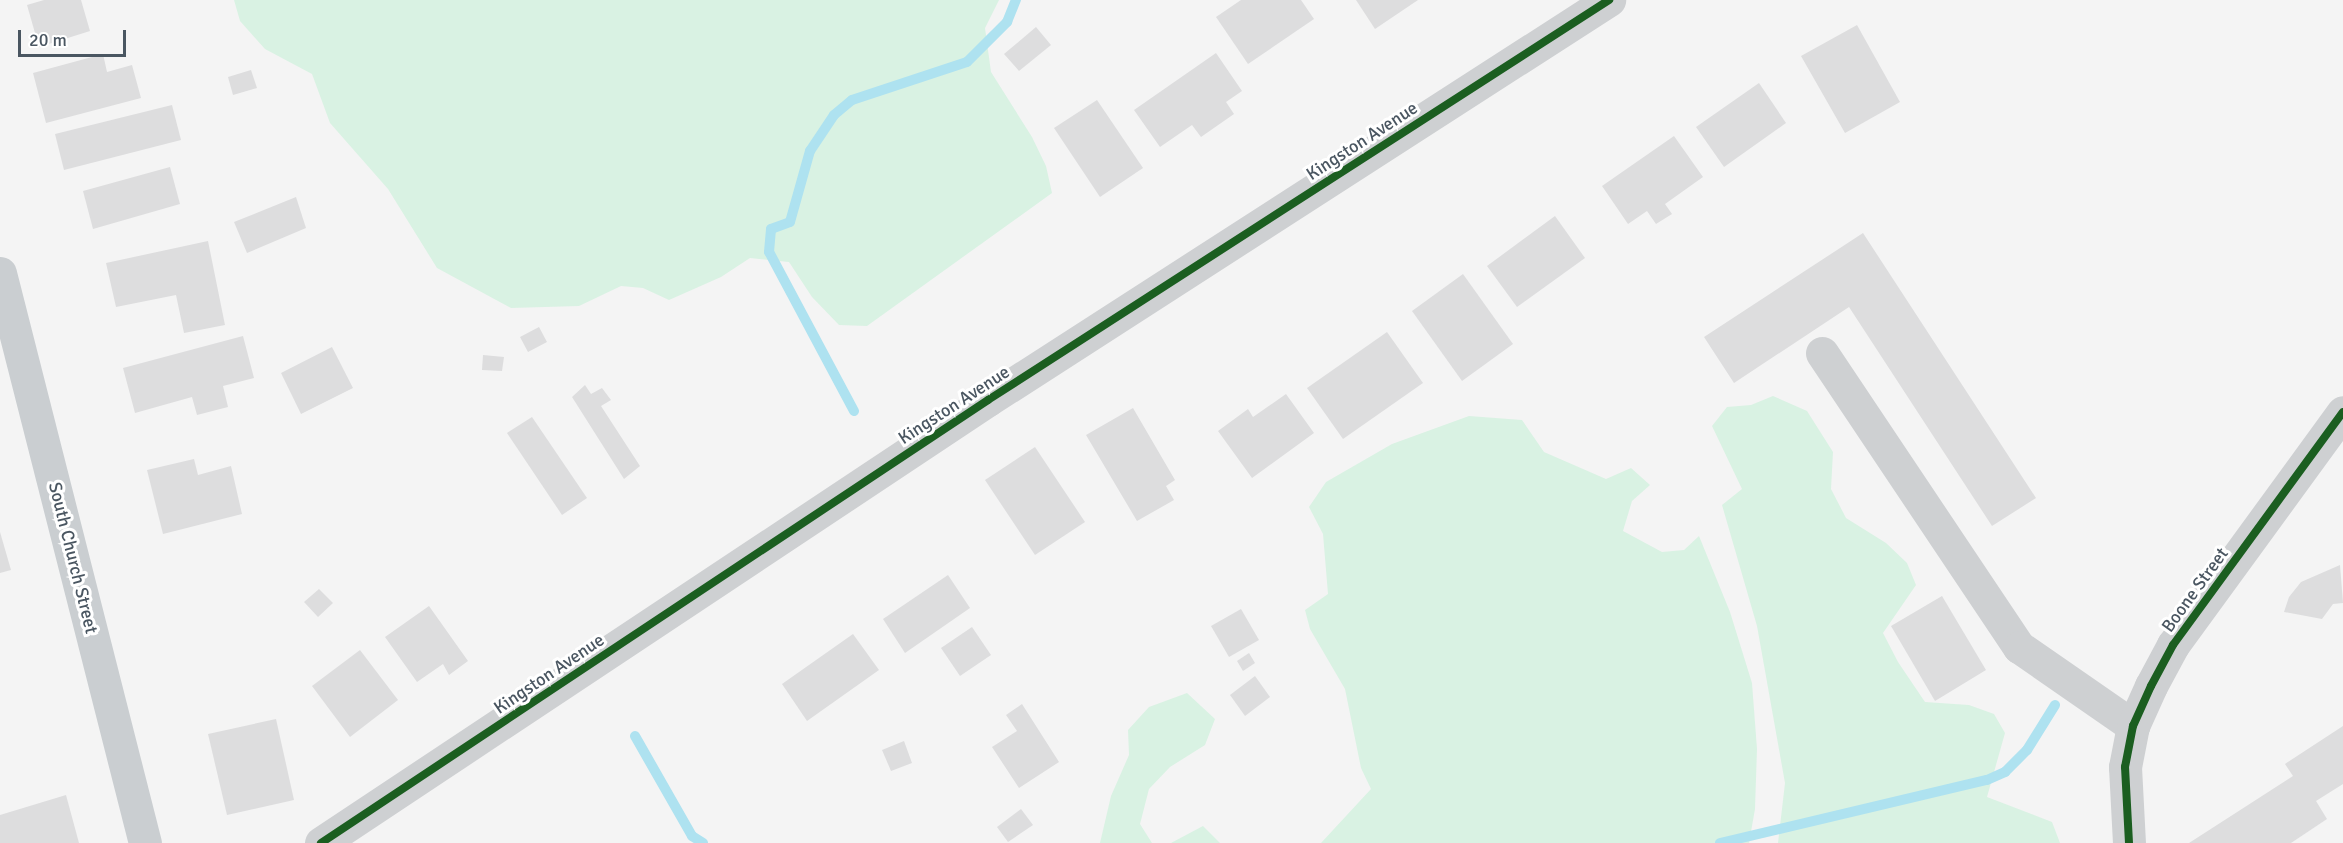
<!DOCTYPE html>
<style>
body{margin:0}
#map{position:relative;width:2343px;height:843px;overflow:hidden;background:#f4f4f4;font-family:Signika,sans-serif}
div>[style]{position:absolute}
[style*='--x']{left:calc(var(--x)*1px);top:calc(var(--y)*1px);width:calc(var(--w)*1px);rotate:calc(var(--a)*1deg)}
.green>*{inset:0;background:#d9f2e3}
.stream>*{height:10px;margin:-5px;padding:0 5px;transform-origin:5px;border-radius:5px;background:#aee2f0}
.building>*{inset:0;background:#ddddde}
.minor>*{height:33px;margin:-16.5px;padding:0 16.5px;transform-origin:16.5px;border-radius:16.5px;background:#ced0d2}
.major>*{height:33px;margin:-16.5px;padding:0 16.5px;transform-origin:16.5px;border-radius:16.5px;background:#caced1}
.cycleway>*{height:8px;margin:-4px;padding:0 4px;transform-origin:4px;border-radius:4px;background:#1b5e20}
span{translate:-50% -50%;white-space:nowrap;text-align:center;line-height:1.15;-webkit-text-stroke:6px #fff;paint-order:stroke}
.street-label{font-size:18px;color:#4a5661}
.scale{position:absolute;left:18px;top:30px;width:108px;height:27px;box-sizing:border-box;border:3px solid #4a5661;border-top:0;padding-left:8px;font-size:18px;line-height:21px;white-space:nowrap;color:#4a5661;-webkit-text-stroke:4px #fff;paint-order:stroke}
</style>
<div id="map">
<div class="green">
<div style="clip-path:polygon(234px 0,999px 0,985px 28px,991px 72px,1032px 137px,1046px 166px,1052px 193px,867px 326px,839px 325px,812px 297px,789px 262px,750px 258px,721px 277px,669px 300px,643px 288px,621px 286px,579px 306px,511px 308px,437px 268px,388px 189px,330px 123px,312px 74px,265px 49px,240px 21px)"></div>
<div style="clip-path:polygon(1773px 396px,1807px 411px,1833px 452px,1831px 489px,1846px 518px,1886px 543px,1907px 563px,1916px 585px,1883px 633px,1898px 662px,1925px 702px,1969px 705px,1994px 714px,2005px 733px,1987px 797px,2052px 822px,2060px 843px,1778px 843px,1785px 783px,1757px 626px,1722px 505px,1742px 489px,1712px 426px,1727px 407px,1751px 405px)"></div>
<div style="clip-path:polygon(1469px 416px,1522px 420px,1544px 452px,1606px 479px,1631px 468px,1650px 485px,1632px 501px,1623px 531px,1662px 552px,1684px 550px,1699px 536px,1730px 612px,1752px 683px,1757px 749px,1755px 809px,1749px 843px,1321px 843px,1371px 789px,1361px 768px,1345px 689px,1310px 629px,1305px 610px,1328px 594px,1323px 534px,1309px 507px,1326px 482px,1392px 444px)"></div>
<div style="clip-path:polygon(1187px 693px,1215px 719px,1205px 745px,1170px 767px,1149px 789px,1140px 824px,1152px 843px,1100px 843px,1111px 796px,1129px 755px,1128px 730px,1149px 707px)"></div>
<div style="clip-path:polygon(1203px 826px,1220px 843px,1171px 843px)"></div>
</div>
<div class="stream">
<div style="--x:854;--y:411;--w:180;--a:-118.1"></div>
<div style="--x:769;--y:252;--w:23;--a:-85"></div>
<div style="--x:771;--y:229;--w:20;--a:-20"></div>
<div style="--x:790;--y:222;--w:74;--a:-74.3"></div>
<div style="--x:810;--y:151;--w:43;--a:-56.3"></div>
<div style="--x:834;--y:115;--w:23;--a:-40"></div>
<div style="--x:852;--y:100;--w:121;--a:-18.3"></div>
<div style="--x:967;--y:62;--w:57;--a:-45"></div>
<div style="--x:1007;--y:22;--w:24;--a:-68"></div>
<div style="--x:635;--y:736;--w:115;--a:60.3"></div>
<div style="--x:692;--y:836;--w:13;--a:32"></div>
<div style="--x:1720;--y:843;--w:274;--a:-13.3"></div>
<div style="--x:1987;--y:780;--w:20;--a:-24"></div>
<div style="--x:2005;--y:772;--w:31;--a:-45"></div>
<div style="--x:2027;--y:750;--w:53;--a:-58.1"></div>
</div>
<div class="building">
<div style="clip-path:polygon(44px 0,81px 0,90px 31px,39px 47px,27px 5px)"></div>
<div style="clip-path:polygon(1241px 0,1301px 0,1314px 19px,1248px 64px,1216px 17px)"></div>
<div style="clip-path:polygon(1356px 0,1418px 0,1375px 29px)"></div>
<div style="clip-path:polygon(1857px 25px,1900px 102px,1845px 133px,1801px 56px)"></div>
<div style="clip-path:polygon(1036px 27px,1051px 45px,1019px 71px,1004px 54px)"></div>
<div style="clip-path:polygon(1216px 53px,1242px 91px,1226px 102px,1234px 114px,1201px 137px,1192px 125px,1160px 147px,1134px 110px)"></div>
<div style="clip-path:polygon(103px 54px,107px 72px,132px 65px,141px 98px,46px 123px,33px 73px)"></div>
<div style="clip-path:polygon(251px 70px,257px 88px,233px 95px,228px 77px)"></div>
<div style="clip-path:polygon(1759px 83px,1786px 123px,1724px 167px,1696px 127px)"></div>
<div style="clip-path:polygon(1097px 100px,1143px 168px,1100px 197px,1054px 128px)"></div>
<div style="clip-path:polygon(172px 105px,181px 140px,64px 170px,55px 134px)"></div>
<div style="clip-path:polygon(1674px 136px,1703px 177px,1665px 204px,1672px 214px,1656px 224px,1647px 211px,1628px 224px,1602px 186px)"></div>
<div style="clip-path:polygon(170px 167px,180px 204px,93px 229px,83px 191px)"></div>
<div style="clip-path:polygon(296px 197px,306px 228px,247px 253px,234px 222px)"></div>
<div style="clip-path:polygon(1555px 216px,1585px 258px,1517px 307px,1487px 266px)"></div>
<div style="clip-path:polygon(1863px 233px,2036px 498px,1992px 526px,1849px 307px,1734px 383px,1704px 337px)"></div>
<div style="clip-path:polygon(208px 241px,225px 325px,184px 333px,176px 295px,116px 307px,106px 263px)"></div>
<div style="clip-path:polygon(1463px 274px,1513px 344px,1462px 381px,1412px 311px)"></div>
<div style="clip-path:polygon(539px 327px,547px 342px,528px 352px,520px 337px)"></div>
<div style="clip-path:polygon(1387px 332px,1423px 383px,1343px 439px,1307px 388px)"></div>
<div style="clip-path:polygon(243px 336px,254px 378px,223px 386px,228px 407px,197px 415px,192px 397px,135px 413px,123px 368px)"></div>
<div style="clip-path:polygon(332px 347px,353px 388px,301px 414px,281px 373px)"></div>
<div style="clip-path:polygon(483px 355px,504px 357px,502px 371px,482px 370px)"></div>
<div style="clip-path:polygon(585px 385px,591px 394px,602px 388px,611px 400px,601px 406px,640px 466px,624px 479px,572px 397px)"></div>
<div style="clip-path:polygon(1286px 394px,1314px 433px,1252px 478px,1218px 431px,1248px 409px,1253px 417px)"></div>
<div style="clip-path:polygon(1133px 408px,1175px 480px,1166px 486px,1174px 500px,1137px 521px,1086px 435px)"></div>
<div style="clip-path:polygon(532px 417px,587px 498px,562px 515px,507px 433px)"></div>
<div style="clip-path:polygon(1035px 447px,1085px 522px,1035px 555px,985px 480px)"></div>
<div style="clip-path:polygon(194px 459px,198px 475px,231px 466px,242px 514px,163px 534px,147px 470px)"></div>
<div style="clip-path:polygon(0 532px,11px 570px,0 573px)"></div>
<div style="clip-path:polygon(2340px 565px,2343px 603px,2333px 604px,2322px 619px,2284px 612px,2289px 597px,2301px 582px)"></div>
<div style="clip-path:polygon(948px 575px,970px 608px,905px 653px,883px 619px)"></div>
<div style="clip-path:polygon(319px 589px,333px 603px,318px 617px,304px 602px)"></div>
<div style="clip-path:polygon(1942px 596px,1986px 670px,1935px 701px,1891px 626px)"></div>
<div style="clip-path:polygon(429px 606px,468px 661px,449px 675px,443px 664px,417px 682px,385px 637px)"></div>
<div style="clip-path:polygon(1241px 609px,1259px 640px,1229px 657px,1211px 626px)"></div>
<div style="clip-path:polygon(972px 627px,991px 655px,960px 676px,941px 648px)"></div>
<div style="clip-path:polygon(853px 634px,879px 670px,807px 721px,782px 684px)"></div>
<div style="clip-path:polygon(360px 650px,398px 700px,350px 737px,312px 686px)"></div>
<div style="clip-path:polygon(1249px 653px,1255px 663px,1243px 671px,1237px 661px)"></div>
<div style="clip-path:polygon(1255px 676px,1270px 697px,1245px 716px,1230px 695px)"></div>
<div style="clip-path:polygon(1022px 704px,1059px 762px,1019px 788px,992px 747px,1017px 731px,1006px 715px)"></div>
<div style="clip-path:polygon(276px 719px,294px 800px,227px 815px,208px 734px)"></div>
<div style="clip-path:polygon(2343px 726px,2343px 784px,2316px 801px,2327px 819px,2291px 843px,2189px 843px,2293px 776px,2285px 764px)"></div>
<div style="clip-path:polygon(904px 741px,912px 763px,891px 771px,882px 750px)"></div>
<div style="clip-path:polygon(66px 795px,79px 843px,0 843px,0 815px)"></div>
<div style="clip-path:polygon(1021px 809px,1033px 825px,1008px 842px,997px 827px)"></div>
</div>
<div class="minor">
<div style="--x:1822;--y:353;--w:354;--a:56.2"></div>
<div style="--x:2019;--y:647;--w:139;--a:34.7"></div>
<div style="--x:321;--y:843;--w:801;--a:-33.59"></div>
<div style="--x:988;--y:400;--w:739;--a:-32.79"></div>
<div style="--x:2129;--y:843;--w:76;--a:-93"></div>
<div style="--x:2125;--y:767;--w:42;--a:-79"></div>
<div style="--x:2133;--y:726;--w:44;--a:-65.8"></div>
<div style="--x:2151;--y:686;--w:47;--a:-61.8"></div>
<div style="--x:2173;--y:645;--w:288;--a:-53.9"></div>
</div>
<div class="major">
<div style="--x:0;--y:273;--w:588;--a:75.73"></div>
</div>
<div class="cycleway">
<div style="--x:321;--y:843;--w:801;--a:-33.59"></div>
<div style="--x:988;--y:400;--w:739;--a:-32.79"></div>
<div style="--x:2129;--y:843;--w:76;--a:-93"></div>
<div style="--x:2125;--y:767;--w:42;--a:-79"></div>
<div style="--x:2133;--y:726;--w:44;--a:-65.8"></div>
<div style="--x:2151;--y:686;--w:47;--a:-61.8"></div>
<div style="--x:2173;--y:645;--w:288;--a:-53.9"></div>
</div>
<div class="street-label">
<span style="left:1362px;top:141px;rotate:-33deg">Kingston Avenue</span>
<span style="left:954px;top:405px;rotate:-33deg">Kingston Avenue</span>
<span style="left:73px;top:558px;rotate:76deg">South Church Street</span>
<span style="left:2195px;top:590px;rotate:-54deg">Boone Street</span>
<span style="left:549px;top:674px;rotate:-34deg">Kingston Avenue</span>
</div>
<div class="scale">20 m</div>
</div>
